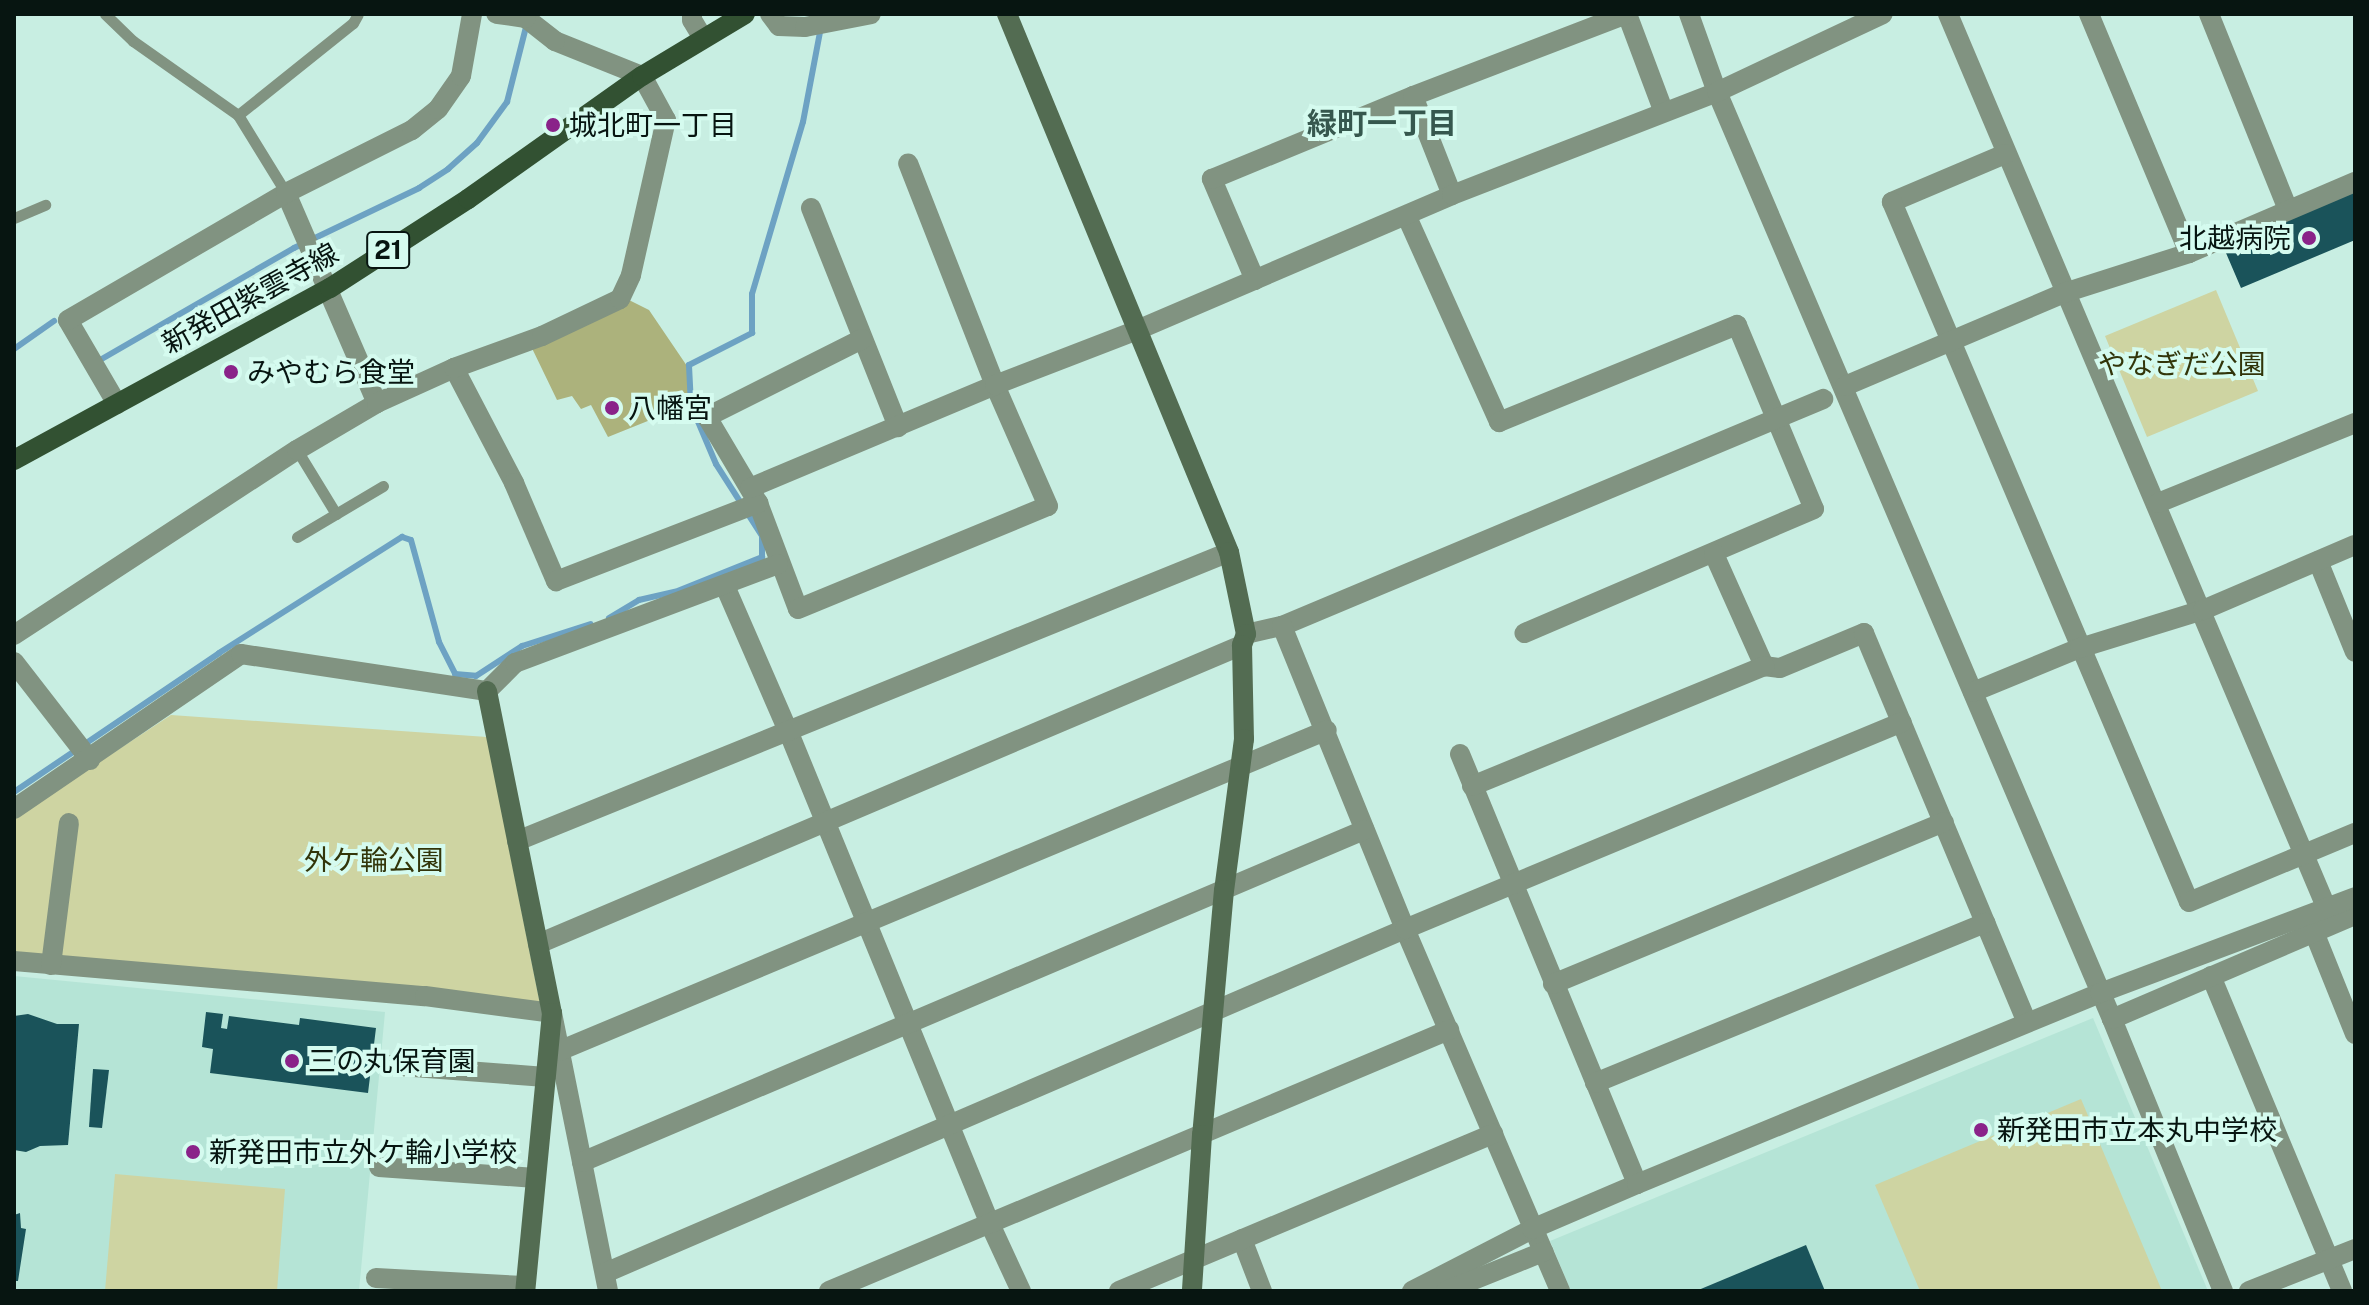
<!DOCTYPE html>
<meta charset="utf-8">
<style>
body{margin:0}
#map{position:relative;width:2369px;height:1305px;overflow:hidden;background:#c8eee2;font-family:"Public Sans","Noto Sans JP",sans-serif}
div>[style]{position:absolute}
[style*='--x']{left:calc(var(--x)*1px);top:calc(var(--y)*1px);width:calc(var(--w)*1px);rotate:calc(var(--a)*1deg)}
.built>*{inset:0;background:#b5e4d6}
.green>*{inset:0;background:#ced4a2}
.forest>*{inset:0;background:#acb27c}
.stream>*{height:6px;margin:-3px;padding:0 3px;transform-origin:3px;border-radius:3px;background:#6da2c3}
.building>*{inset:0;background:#1a535a}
.lane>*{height:11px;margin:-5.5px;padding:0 5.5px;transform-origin:5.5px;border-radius:5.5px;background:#819381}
.street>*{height:20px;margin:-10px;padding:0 10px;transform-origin:10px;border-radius:10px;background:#819381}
.secondary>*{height:20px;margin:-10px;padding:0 10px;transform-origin:10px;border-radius:10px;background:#536c52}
.primary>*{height:20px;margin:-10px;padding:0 10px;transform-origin:10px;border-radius:10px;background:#325132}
.dots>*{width:22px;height:22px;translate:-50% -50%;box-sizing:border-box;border:4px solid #d5fbef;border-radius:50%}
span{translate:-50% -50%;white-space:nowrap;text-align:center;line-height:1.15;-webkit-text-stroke:8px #d5fbef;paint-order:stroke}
.shield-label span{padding:2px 6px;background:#d5fbef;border:2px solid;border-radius:6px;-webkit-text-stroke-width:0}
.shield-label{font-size:26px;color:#071511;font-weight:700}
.poi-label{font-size:28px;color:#071511}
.left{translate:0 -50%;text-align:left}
.right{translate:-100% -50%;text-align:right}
.street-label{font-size:28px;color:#071511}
.park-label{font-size:28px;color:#32350a}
.neighbourhood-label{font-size:30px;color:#36584e;font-weight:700}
.frame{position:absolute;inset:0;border:16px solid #071511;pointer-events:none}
</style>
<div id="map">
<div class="built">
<div style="clip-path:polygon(14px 976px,385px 1012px,359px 1291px,14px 1291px)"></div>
<div style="clip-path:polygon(2093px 1018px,2208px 1291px,1571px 1291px,1550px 1241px)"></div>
</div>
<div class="green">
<div style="clip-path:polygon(2216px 290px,2258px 391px,2147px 437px,2105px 336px)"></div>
<div style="clip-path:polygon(171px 715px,487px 737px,541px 1009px,14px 952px,14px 818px)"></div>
<div style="clip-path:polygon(2081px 1099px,2162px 1291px,1920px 1291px,1875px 1185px)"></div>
<div style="clip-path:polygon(115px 1174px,285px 1189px,277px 1291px,105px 1291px)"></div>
</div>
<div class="forest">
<div style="clip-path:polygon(627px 299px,649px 310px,687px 366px,690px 404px,608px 437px,591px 405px,581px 409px,572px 396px,557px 400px,528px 340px)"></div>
</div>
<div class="stream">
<div style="--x:14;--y:349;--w:49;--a:-35"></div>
<div style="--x:100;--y:360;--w:224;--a:-30"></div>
<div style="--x:294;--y:248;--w:139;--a:-25.6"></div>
<div style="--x:419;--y:188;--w:35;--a:-33"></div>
<div style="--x:448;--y:169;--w:39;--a:-42"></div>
<div style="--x:477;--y:143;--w:51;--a:-53.8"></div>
<div style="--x:507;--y:102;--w:81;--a:-75.8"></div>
<div style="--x:609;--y:618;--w:35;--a:-31"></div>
<div style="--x:639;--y:600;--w:37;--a:-13"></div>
<div style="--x:675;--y:592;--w:94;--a:-21.9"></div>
<div style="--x:762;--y:557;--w:21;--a:-90"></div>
<div style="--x:762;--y:536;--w:85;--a:-122.6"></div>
<div style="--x:716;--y:464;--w:64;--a:-113"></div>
<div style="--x:691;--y:405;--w:40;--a:-92.9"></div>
<div style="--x:689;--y:365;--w:71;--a:-26.9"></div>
<div style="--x:752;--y:333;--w:39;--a:-90"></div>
<div style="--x:752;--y:294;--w:179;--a:-73.5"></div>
<div style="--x:803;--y:122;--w:97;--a:-79.3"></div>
<div style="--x:14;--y:792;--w:248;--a:-34.1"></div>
<div style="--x:219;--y:653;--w:217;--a:-32.4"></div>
<div style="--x:402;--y:537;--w:9;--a:18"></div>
<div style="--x:411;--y:540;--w:106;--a:74.6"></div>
<div style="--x:439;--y:642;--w:36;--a:63"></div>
<div style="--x:455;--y:674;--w:21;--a:5"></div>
<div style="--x:476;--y:676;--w:55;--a:-33.1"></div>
<div style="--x:522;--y:646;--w:72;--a:-17.7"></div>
</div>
<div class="building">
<div style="clip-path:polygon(2355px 191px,2355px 240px,2241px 288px,2226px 253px,2268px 235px,2265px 229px)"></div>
<div style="clip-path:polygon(206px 1012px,223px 1014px,221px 1028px,227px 1029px,229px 1016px,299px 1025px,300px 1018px,376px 1028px,368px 1093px,210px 1073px,213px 1049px,202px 1047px)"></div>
<div style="clip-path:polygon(28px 1014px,57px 1024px,79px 1024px,68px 1145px,40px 1146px,26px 1152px,14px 1150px,14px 1016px)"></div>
<div style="clip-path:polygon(93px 1069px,109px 1070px,102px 1128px,89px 1127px)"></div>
<div style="clip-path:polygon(20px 1213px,21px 1228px,26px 1229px,18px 1281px,14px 1281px,14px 1215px)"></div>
<div style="clip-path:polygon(1806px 1245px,1825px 1291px,1696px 1291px)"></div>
</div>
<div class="lane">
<div style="--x:105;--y:14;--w:39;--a:44"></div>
<div style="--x:133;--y:41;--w:128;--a:35.2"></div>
<div style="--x:238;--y:115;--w:92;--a:58.4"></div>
<div style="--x:238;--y:115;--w:147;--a:-38.7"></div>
<div style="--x:353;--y:23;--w:10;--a:-61"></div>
<div style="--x:14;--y:218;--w:34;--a:-23"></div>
<div style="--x:297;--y:450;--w:75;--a:58.6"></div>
<div style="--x:297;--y:537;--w:100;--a:-30.7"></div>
</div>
<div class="street">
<div style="--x:692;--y:14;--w:6;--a:90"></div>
<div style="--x:692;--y:20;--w:21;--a:59"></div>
<div style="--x:770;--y:14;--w:15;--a:53"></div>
<div style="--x:779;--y:26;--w:26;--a:2"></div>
<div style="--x:805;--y:27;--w:67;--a:-11.1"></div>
<div style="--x:1627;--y:14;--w:103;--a:69.4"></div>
<div style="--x:1689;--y:14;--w:83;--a:70.3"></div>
<div style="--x:1717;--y:92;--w:1008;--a:66.92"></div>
<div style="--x:2112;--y:1019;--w:294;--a:67.8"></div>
<div style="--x:1948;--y:14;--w:972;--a:67.05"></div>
<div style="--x:2089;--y:14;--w:259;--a:67.3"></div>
<div style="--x:2209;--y:14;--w:211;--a:68"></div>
<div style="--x:1413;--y:96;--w:106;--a:68.5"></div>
<div style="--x:2005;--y:154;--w:123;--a:157"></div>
<div style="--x:1892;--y:202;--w:760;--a:67.01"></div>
<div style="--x:2189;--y:902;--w:180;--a:-22.6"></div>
<div style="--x:286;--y:193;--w:229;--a:66.6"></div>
<div style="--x:811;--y:208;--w:236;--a:68.3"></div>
<div style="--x:1407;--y:217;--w:225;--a:65.8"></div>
<div style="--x:1499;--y:422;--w:257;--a:-22.2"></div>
<div style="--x:1737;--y:325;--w:199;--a:67.3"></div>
<div style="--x:1814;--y:509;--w:315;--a:156.8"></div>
<div style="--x:1255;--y:280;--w:110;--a:-113.1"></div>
<div style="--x:1212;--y:179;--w:217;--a:-22.4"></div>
<div style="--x:1413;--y:96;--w:229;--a:-21"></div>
<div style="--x:862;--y:339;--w:174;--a:153.3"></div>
<div style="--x:707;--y:417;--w:100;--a:59.3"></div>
<div style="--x:758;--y:503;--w:113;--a:69.3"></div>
<div style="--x:798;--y:609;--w:270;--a:-22.4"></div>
<div style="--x:1048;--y:506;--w:132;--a:-113.7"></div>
<div style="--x:995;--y:385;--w:238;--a:-111.4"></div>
<div style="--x:454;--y:368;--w:130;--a:62.4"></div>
<div style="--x:514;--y:483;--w:107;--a:66.8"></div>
<div style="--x:556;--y:581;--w:217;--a:-21.1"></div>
<div style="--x:1845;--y:386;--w:238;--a:-23"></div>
<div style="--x:2064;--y:293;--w:131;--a:-17.7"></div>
<div style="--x:2189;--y:253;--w:181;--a:-23.2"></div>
<div style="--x:117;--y:404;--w:97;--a:-120.3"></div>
<div style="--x:68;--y:320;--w:252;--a:-30.2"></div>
<div style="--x:286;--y:193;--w:141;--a:-26.6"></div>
<div style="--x:412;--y:130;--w:33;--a:-39"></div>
<div style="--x:438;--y:109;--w:40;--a:-55.1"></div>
<div style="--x:461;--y:76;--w:63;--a:-79.9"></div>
<div style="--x:750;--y:488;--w:266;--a:-22.8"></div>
<div style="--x:995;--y:385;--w:150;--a:-21.1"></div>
<div style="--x:1135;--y:331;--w:345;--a:-23.2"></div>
<div style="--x:1452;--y:195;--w:284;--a:-21.2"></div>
<div style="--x:1717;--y:92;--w:183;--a:-25.2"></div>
<div style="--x:2158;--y:503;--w:213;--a:-22.1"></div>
<div style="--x:1714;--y:554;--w:123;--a:65.9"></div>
<div style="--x:1764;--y:666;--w:16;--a:7"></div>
<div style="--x:1780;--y:668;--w:91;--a:-22.6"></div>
<div style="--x:1864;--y:633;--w:422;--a:67.3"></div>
<div style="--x:2318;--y:561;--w:98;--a:67.9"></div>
<div style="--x:725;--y:586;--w:160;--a:66.5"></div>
<div style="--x:789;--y:733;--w:531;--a:67.74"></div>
<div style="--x:990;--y:1224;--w:74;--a:65.2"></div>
<div style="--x:1282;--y:626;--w:587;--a:-22.76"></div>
<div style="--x:1246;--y:634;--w:37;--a:-13"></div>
<div style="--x:1282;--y:626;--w:327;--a:67.9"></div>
<div style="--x:1405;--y:929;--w:394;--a:66.8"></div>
<div style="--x:14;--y:635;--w:338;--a:-33.2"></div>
<div style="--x:297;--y:450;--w:93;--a:-30.4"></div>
<div style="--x:377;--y:403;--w:85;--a:-24.4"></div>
<div style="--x:454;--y:368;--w:94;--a:-20"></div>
<div style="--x:542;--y:336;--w:86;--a:-25.4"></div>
<div style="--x:620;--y:299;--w:26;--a:-65"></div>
<div style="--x:631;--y:275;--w:159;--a:-77.3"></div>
<div style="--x:666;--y:120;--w:50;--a:-118.6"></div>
<div style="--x:642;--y:76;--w:94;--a:-158.1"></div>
<div style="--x:555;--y:41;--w:37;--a:-142"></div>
<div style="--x:526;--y:18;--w:30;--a:-172"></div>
<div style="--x:14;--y:662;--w:124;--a:52.2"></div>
<div style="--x:1973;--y:692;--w:116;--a:-22.4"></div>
<div style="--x:2080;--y:648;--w:129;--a:-17.2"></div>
<div style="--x:2203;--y:610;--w:165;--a:-23.2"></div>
<div style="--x:1460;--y:754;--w:465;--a:67.6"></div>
<div style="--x:1472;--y:786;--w:316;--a:-22.3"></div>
<div style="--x:14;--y:809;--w:275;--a:-34.3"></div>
<div style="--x:241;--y:654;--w:249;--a:8.6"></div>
<div style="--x:487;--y:691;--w:40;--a:-45"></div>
<div style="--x:515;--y:663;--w:281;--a:-20.6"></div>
<div style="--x:517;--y:841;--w:768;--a:-22.09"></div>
<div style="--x:2314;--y:932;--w:110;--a:68.1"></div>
<div style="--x:538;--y:944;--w:765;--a:-23.01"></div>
<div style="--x:14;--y:961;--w:412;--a:4.9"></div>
<div style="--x:425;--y:996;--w:128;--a:7.6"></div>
<div style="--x:552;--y:1013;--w:284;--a:78.6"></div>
<div style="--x:51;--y:965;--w:143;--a:-82.8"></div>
<div style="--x:2211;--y:976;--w:341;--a:67.4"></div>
<div style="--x:1553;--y:984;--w:423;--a:-22.5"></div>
<div style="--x:2112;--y:1019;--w:264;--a:-23.2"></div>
<div style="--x:559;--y:1051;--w:832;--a:-22.68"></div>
<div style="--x:387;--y:1065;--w:159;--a:4.3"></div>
<div style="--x:1595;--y:1083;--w:422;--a:-22.3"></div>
<div style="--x:582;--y:1162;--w:850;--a:-23"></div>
<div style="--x:379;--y:1167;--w:157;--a:4"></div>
<div style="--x:1242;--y:1239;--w:56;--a:69"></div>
<div style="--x:605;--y:1273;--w:871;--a:-23.27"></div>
<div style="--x:1405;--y:929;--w:538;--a:-22.61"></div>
<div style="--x:376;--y:1278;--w:149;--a:3.1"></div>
<div style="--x:829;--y:1291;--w:673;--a:-22.83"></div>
<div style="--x:1119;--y:1291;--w:406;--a:-22.8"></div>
<div style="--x:1412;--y:1291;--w:135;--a:-27.3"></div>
<div style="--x:1532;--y:1229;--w:114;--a:-23.2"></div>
<div style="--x:1637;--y:1184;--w:501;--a:-22.42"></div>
<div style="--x:2100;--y:993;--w:272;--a:-20.6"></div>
<div style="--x:1446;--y:1291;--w:105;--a:-21.9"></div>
<div style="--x:2249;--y:1291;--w:114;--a:-21.6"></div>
</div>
<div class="secondary">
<div style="--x:1007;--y:14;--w:582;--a:67.58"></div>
<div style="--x:1229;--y:552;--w:84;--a:78.3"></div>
<div style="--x:1246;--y:634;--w:12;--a:110"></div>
<div style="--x:1242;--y:645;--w:94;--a:88.8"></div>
<div style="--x:1244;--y:739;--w:152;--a:97.5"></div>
<div style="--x:1224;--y:890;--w:246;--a:95.1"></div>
<div style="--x:1202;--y:1135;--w:156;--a:93.7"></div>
<div style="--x:487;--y:691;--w:328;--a:78.6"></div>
<div style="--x:552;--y:1013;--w:279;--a:95.5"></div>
</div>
<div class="primary">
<div style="--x:14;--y:460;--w:360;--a:-28.6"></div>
<div style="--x:330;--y:288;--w:164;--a:-32.8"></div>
<div style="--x:468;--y:199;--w:213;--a:-35.3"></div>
<div style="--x:642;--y:76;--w:120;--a:-31"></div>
</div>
<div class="dots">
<div style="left:553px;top:125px;background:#8a2389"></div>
<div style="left:2309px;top:238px;background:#8a2389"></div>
<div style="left:231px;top:372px;background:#8a2389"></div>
<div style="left:612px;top:408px;background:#8a2389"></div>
<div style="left:292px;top:1061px;background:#8a2389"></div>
<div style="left:1981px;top:1130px;background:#8a2389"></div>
<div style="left:193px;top:1152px;background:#8a2389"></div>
</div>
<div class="shield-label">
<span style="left:388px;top:250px">21</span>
</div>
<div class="poi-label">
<span class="left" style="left:569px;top:125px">城北町一丁目</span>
<span class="right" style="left:2291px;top:238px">北越病院</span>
<span class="left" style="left:247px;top:372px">みやむら食堂</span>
<span class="left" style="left:628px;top:408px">八幡宮</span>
<span class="left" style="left:308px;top:1061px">三の丸保育園</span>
<span class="left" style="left:1997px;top:1130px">新発田市立本丸中学校</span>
<span class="left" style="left:209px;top:1152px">新発田市立外ケ輪小学校</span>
</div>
<div class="street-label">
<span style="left:250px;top:298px;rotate:-29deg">新発田紫雲寺線</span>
</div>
<div class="park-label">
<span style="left:2182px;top:364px">やなぎだ公園</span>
<span style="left:374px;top:860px">外ケ輪公園</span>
</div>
<div class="neighbourhood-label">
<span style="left:1382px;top:123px">緑町一丁目</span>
</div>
<div class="frame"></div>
</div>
